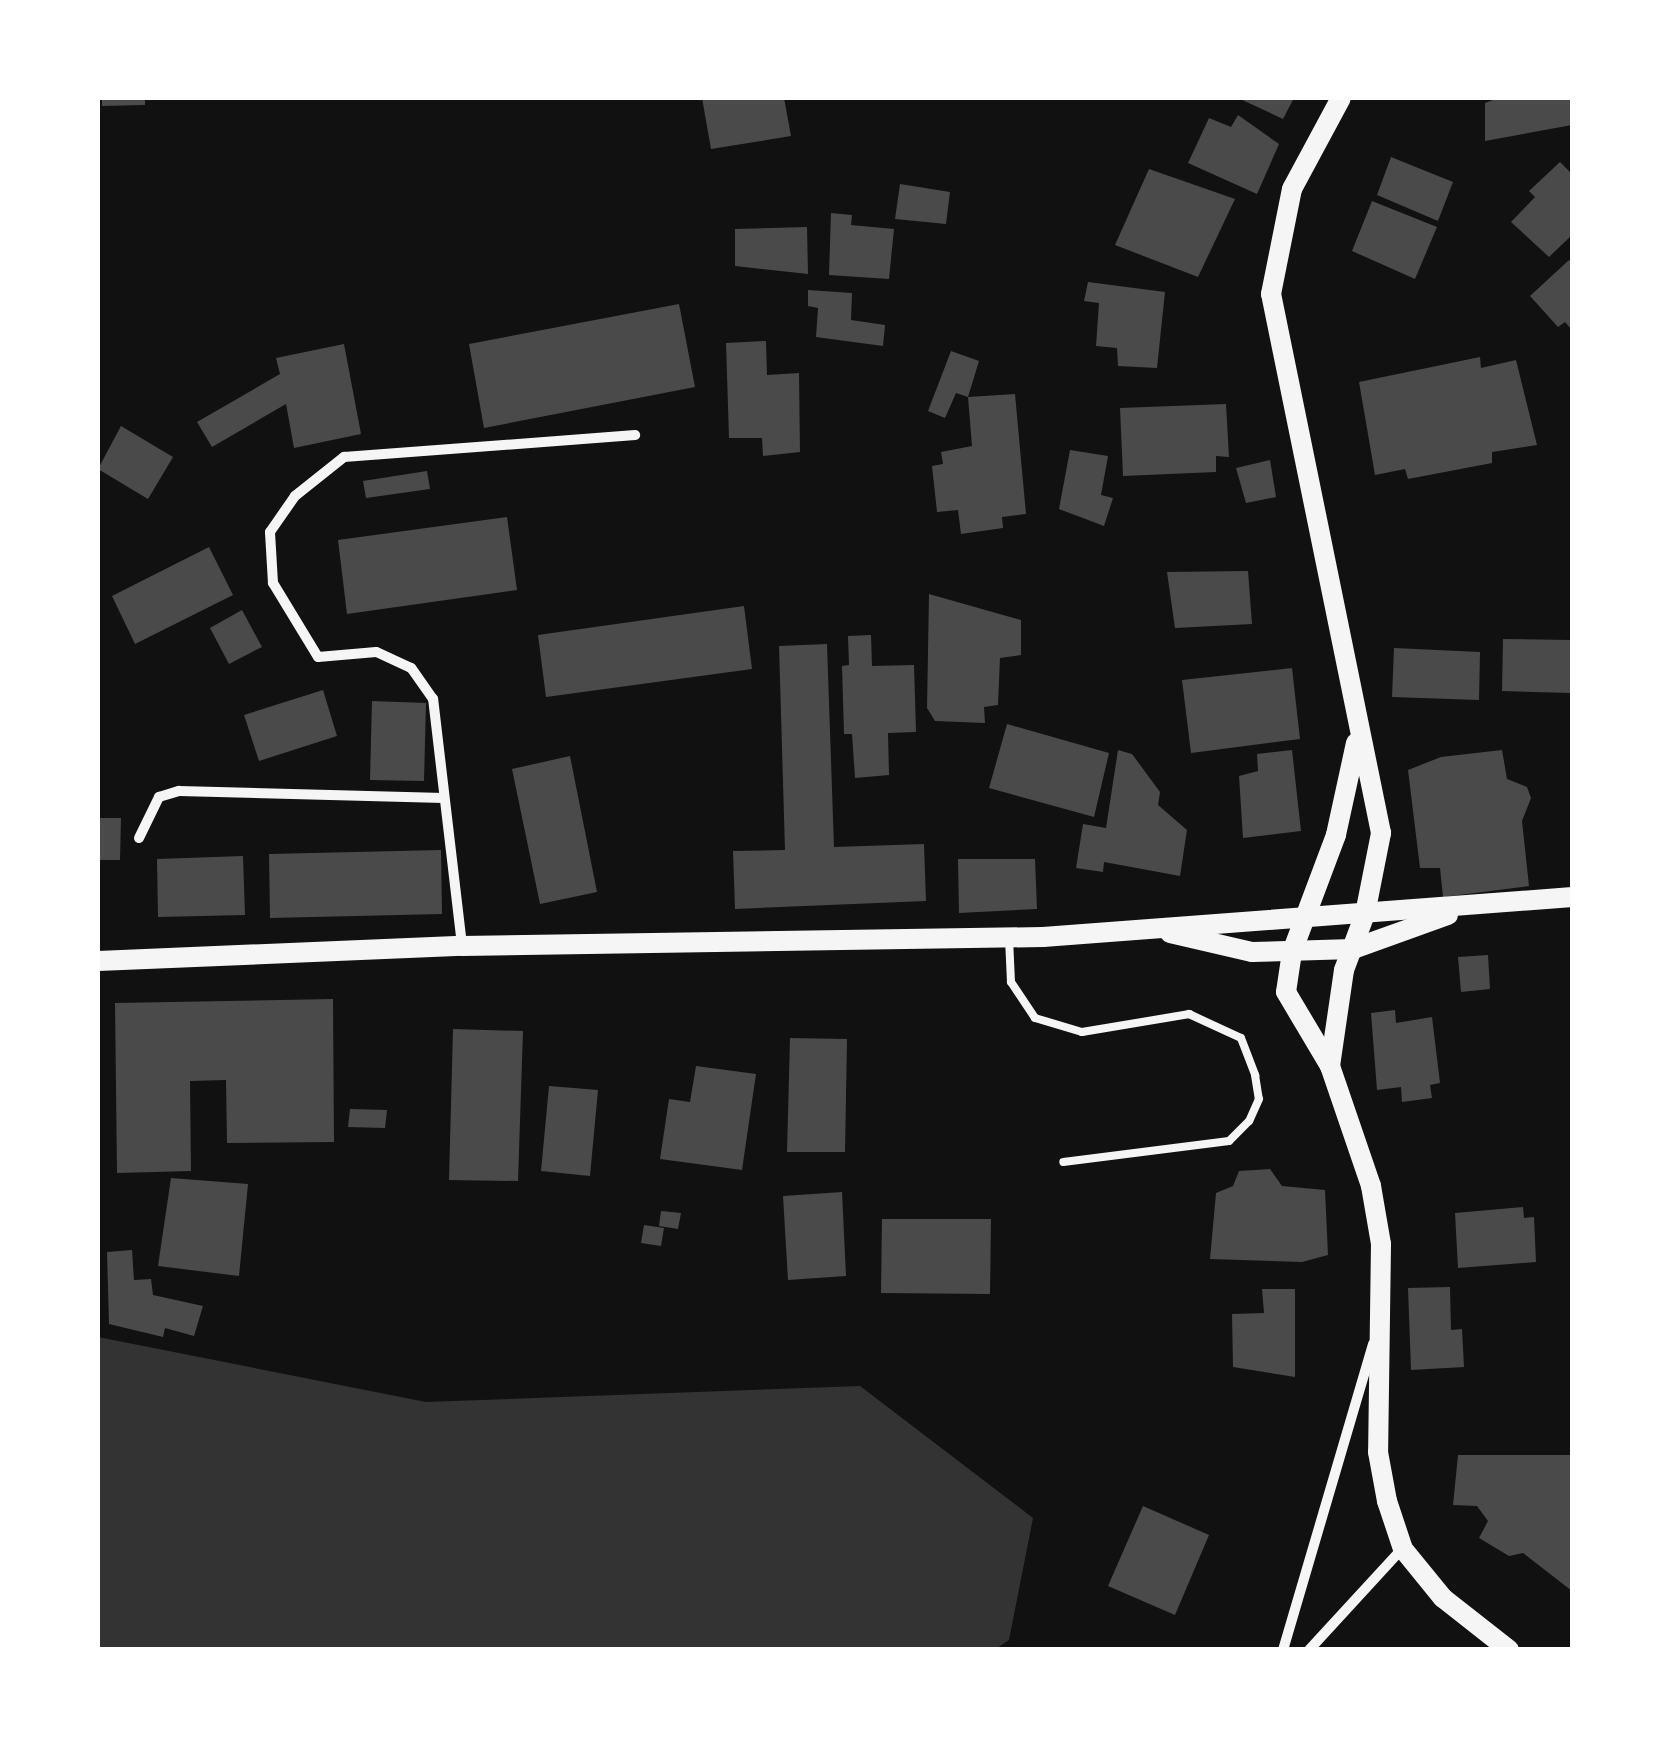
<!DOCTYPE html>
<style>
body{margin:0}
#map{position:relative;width:1670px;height:1747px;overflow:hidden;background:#111;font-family:"Alegreya Sans",sans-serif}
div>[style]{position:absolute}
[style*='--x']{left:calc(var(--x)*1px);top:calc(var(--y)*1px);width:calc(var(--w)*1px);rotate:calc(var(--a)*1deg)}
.water>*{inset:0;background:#333}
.building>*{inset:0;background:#4a4a4a}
.service>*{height:8px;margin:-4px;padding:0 4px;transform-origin:4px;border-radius:4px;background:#f5f5f5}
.minor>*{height:10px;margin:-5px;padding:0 5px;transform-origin:5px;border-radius:5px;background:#f5f5f5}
.secondary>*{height:20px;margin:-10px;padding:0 10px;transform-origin:10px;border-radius:10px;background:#f5f5f5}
span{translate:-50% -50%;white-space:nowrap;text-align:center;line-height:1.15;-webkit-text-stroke:9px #fff;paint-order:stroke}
.frame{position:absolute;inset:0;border:100px solid #fff;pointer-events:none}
</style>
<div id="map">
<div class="water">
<div style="clip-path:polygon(98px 1337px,426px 1402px,860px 1386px,1033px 1518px,1009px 1640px,994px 1650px,98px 1649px)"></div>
</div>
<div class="building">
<div style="clip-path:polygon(102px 98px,145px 98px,145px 105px,102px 106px)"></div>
<div style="clip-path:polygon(702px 98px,784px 98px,791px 136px,711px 149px)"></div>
<div style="clip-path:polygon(1238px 98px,1294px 98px,1283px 119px)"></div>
<div style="clip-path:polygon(1498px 98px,1572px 98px,1572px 125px,1485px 141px,1485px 103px)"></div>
<div style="clip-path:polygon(1238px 115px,1279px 144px,1257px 194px,1188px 163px,1209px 118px,1231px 127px)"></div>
<div style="clip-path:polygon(1391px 157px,1453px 182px,1438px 221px,1377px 195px)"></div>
<div style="clip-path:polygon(1560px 162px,1572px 174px,1572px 235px,1549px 257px,1511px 222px,1535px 197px,1529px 191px)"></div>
<div style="clip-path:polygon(1149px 169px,1235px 199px,1198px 277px,1115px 245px)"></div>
<div style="clip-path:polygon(900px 184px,950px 192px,946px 224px,895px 219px)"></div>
<div style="clip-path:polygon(1372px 201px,1437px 227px,1415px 279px,1352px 251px)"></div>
<div style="clip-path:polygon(831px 213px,852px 215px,851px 225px,894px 229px,889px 279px,829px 275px)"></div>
<div style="clip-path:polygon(807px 227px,808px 274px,735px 266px,735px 229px)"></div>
<div style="clip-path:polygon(1569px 260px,1572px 264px,1572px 330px,1565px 322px,1558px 327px,1530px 296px)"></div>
<div style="clip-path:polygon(1088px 282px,1165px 292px,1157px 368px,1118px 366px,1117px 348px,1096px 346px,1099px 303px,1084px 301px)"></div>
<div style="clip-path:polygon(808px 290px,852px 293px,851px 320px,885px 325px,883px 346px,816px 337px,818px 308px,808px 306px)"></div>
<div style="clip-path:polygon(679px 304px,695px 387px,484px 428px,469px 344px)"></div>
<div style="clip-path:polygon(766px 341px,767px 375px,799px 373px,800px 452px,763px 456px,762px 438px,729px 438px,726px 343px)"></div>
<div style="clip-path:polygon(344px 344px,361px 434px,294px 448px,286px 404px,212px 447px,197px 422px,280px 374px,276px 358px)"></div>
<div style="clip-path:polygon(951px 351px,979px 361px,968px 397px,956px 393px,945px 418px,928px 411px)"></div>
<div style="clip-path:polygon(1480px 357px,1481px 368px,1516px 360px,1537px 445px,1492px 452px,1492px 463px,1408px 479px,1405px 469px,1375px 475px,1359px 382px)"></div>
<div style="clip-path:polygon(1015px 394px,1026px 514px,1002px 517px,1003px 528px,961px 534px,958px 510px,937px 512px,932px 466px,943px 464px,941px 452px,972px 446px,968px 397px)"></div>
<div style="clip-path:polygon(1226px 404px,1229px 457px,1216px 456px,1216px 472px,1123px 476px,1120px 408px)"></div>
<div style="clip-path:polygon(121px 426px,173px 457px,148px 499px,98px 469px)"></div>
<div style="clip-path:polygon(1070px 450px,1108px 456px,1101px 495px,1113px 498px,1104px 526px,1059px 509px)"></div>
<div style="clip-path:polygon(1270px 460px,1276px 497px,1246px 503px,1236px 468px)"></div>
<div style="clip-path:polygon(427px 471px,430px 489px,366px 498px,363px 481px)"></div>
<div style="clip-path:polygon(507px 517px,517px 590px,347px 614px,338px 540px)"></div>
<div style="clip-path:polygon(209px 547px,233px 595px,135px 644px,112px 596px)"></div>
<div style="clip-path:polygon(1248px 571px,1252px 624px,1175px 628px,1167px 572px)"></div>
<div style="clip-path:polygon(929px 594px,1021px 620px,1021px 655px,1000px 658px,998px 705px,984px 707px,985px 723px,935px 721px,927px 708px)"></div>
<div style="clip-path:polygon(744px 606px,752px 669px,546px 697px,538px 635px)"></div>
<div style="clip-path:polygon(242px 610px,262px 647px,229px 664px,210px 628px)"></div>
<div style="clip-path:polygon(871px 635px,872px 666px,914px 665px,916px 732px,888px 733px,889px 775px,855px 778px,852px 734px,844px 734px,842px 666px,849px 665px,848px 636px)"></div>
<div style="clip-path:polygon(1503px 639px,1572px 640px,1572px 693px,1502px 691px)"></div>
<div style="clip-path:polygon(827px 644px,834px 847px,924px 844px,926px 901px,735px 909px,733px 851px,785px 850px,779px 646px)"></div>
<div style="clip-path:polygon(1394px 648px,1480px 652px,1479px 700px,1392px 697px)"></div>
<div style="clip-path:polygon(1292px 668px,1300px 739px,1191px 753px,1182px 680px)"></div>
<div style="clip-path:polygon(323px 690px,337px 736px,259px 761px,244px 715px)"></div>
<div style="clip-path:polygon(372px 701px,426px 703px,424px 781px,370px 780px)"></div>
<div style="clip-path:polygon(1007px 724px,1109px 753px,1094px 817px,989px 788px)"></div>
<div style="clip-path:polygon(1118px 750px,1132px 754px,1160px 792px,1158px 805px,1187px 830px,1180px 876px,1104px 862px,1103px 872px,1076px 868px,1083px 824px,1106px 828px)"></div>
<div style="clip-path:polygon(1292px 750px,1301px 831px,1243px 838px,1239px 776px,1258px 771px,1257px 754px)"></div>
<div style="clip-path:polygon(1502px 750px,1507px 779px,1527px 787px,1531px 798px,1522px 821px,1529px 886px,1443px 897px,1440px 868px,1420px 868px,1408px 770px,1441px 757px)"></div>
<div style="clip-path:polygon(570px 756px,597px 892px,540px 904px,512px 769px)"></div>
<div style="clip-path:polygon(98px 818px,121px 818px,120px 860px,98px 860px)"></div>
<div style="clip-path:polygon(441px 850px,442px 914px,270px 918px,269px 854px)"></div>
<div style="clip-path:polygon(243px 856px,245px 915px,158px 917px,157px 859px)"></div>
<div style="clip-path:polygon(958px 859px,1035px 859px,1037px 909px,959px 913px)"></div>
<div style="clip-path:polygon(1488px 955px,1490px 989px,1461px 992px,1458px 957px)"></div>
<div style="clip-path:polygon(333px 999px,334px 1142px,227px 1143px,226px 1080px,190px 1081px,191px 1171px,117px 1173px,115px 1003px)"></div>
<div style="clip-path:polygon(1395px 1010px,1396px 1023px,1432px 1017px,1440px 1083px,1430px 1085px,1432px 1098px,1402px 1102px,1401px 1087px,1377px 1090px,1371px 1013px)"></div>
<div style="clip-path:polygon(453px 1029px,523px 1031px,518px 1181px,449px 1180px)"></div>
<div style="clip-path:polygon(790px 1038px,847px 1039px,845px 1152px,787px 1152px)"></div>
<div style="clip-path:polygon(696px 1066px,756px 1074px,742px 1170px,660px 1159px,669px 1099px,690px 1102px)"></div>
<div style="clip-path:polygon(549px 1086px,598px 1090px,590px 1176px,541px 1171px)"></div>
<div style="clip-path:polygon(350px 1109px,387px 1110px,385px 1128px,348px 1127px)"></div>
<div style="clip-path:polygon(1270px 1169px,1282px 1186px,1325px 1190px,1328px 1255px,1302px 1262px,1210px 1259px,1216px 1193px,1233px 1186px,1239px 1171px)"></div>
<div style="clip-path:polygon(171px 1178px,248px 1184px,239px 1276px,158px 1266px)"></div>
<div style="clip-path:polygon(842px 1192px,846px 1276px,788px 1280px,783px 1196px)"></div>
<div style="clip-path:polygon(1523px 1207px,1524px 1218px,1534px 1217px,1536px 1262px,1458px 1268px,1455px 1213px)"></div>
<div style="clip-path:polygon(661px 1211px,681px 1213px,678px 1229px,659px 1226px)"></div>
<div style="clip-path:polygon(882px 1219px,991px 1219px,990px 1294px,881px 1293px)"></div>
<div style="clip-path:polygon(644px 1225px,664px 1228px,661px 1246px,641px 1243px)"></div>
<div style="clip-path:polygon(132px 1250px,134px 1280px,151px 1279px,153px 1295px,203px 1306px,194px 1336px,165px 1328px,163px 1337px,109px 1324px,107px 1252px)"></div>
<div style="clip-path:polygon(1450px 1287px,1451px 1330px,1462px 1329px,1464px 1367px,1411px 1370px,1408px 1288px)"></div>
<div style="clip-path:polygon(1262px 1289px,1295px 1289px,1295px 1377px,1233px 1367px,1232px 1314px,1264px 1313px)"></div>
<div style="clip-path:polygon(1458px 1455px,1572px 1455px,1572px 1591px,1523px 1553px,1509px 1556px,1479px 1538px,1488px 1521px,1477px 1506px,1453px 1505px)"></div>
<div style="clip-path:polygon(1143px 1506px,1209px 1535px,1175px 1615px,1108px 1586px)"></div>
</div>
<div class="service">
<div style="--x:1009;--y:938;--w:44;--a:87.4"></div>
<div style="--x:1011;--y:982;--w:43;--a:56.3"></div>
<div style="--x:1035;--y:1018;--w:49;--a:16.6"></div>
<div style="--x:1082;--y:1032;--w:109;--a:-9.5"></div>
<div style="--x:1189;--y:1014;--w:57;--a:24.8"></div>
<div style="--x:1241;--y:1038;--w:40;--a:69"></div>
<div style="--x:1255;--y:1075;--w:24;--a:81"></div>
<div style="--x:1259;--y:1099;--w:24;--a:114"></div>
<div style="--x:1249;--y:1121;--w:28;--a:135"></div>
<div style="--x:1229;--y:1141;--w:167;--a:172.8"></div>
</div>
<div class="minor">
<div style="--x:139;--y:838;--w:46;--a:-64"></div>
<div style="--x:159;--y:797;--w:21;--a:-17"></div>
<div style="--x:179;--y:791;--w:265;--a:1.5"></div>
<div style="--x:462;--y:945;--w:248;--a:-96.7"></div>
<div style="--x:433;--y:699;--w:38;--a:-125"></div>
<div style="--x:411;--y:668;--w:38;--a:-155"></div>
<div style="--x:376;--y:652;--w:58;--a:175.1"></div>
<div style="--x:318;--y:657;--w:87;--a:-121.3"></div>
<div style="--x:273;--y:583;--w:51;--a:-93.4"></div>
<div style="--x:270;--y:532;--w:44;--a:-55.2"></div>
<div style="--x:295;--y:496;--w:63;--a:-38.5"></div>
<div style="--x:344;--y:457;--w:292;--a:-4.3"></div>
<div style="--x:1283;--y:1650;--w:319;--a:-73.6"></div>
<div style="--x:1309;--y:1650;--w:137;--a:-47.4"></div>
</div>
<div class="secondary">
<div style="--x:1356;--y:743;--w:94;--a:102.3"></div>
<div style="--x:1336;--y:835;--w:125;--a:110.6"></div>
<div style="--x:1292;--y:952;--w:40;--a:98.5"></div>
<div style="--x:1286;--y:992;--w:86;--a:59.3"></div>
<div style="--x:1330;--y:1066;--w:127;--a:71.1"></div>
<div style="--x:1371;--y:1186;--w:59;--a:80.2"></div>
<div style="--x:1381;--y:1244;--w:208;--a:90.8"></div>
<div style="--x:1378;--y:1452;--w:50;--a:79.6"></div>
<div style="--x:1387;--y:1501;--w:51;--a:71.6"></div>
<div style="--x:1403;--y:1549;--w:63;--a:50.8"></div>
<div style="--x:1443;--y:1598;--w:84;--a:38.2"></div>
<div style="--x:1170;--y:933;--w:84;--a:13"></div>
<div style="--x:1252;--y:952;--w:101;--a:-1.7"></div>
<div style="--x:1353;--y:949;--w:101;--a:-19.7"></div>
<div style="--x:98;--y:961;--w:364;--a:-2.4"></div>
<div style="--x:462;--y:946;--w:581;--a:-0.89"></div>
<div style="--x:1043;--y:937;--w:531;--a:-4.32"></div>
<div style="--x:1330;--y:1066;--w:97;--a:-81.7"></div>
<div style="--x:1344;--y:970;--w:60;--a:-69.4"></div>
<div style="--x:1365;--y:914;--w:83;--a:-78.8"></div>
<div style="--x:1381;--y:833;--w:550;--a:-101.53"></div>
<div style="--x:1271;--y:294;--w:107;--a:-78.7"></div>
<div style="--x:1292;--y:189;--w:103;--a:-61.7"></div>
</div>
<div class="frame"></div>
</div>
